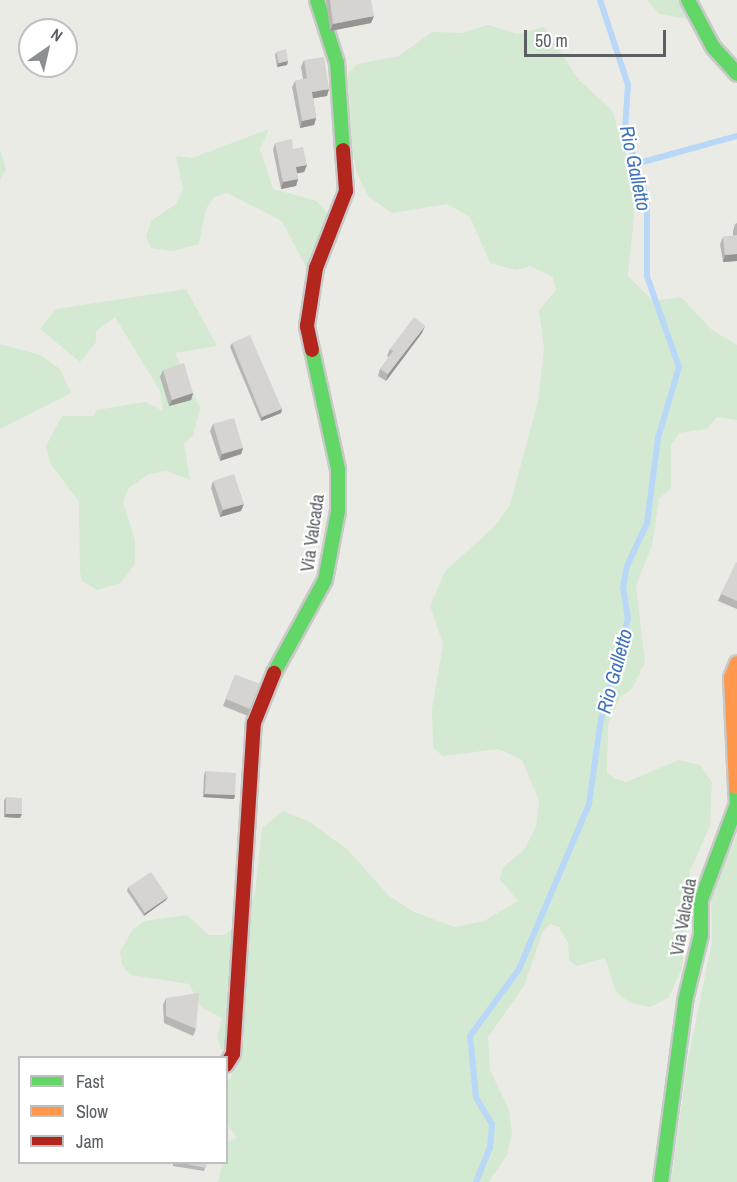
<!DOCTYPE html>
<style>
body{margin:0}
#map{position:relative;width:737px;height:1182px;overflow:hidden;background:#ebebe6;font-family:"Archivo Narrow",sans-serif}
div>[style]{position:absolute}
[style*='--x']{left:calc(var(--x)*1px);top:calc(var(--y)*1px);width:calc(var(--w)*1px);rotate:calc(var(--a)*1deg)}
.green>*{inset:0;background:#d3e9d2}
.stream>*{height:6px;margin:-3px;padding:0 3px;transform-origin:3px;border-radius:3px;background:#b9d8f8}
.roads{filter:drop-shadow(2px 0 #c8c9c8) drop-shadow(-2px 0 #c8c9c8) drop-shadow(0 2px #c8c9c8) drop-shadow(0 -2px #c8c9c8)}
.fast>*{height:14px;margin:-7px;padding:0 7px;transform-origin:7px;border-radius:7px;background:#63d668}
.slow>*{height:14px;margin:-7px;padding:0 7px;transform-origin:7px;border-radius:7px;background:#ff974d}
.jam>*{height:14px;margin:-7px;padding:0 7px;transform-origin:7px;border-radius:7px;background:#b3261e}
.wall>*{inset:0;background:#b7b6b4}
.shaded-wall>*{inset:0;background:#959492}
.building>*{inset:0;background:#d5d4d1}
span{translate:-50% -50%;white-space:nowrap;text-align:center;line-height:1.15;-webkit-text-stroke:4.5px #fff;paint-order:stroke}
.street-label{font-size:18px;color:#5b5f64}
.water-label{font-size:20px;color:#4073bd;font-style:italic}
.legend{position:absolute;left:18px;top:1056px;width:210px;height:108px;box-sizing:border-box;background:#fff;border:2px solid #bdbfc1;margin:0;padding:8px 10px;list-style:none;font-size:18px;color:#5b5f64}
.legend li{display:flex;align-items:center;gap:12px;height:30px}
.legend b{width:30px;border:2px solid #bdbfc1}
.north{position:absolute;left:18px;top:18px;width:60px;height:60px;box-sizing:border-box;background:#fff;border:2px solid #bdbfc1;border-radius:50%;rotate:34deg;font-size:16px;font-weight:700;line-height:24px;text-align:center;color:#5b5f64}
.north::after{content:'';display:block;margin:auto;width:21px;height:27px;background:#8d9092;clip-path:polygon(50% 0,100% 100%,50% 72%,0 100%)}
.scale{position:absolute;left:524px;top:30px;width:142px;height:27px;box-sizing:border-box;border:3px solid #5b5f64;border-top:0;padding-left:8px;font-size:18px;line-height:21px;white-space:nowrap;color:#5b5f64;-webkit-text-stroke:4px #fff;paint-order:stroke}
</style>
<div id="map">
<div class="green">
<div style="clip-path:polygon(647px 0,681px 0,688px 19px,659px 14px)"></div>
<div style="clip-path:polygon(488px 25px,517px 34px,544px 27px,579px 80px,612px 110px,630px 168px,634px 215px,628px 276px,653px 301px,681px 297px,712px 330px,737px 345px,737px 420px,717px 417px,707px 429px,679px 433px,671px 445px,671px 489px,659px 498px,652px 545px,636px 586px,645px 662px,632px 689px,620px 697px,608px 725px,607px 773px,616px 779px,626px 782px,679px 760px,700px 765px,712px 782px,710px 826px,690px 871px,682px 969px,668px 998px,650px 1007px,630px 1003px,616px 992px,605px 958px,577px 966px,569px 961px,568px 943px,559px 927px,550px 924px,543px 931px,524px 986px,488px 1037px,490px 1070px,509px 1110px,512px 1134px,507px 1155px,489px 1182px,218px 1182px,227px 1142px,237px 1138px,227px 1124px,227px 1083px,243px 1056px,221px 1049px,217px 1037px,222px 1018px,201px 1007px,189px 984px,131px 975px,122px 965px,120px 952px,133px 929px,145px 921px,187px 915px,209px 935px,224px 935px,235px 927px,255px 893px,262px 828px,283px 811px,310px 822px,348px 850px,389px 896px,414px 912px,455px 927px,484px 921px,518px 901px,500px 880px,503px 867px,524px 850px,536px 827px,539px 801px,522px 760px,498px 749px,443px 756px,433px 748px,432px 709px,443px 644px,430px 606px,445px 571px,494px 527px,510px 505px,538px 401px,544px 349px,539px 310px,556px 290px,553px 277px,530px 266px,516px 270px,490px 263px,470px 217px,447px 204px,392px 213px,369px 197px,357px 174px,349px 137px,348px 73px,357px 64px,399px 56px,432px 32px,461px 33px)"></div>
<div style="clip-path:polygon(269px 129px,260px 149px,273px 189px,317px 201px,328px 215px,307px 269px,282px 221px,227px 193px,214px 197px,206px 209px,199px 244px,173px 251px,151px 248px,146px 237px,151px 221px,176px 204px,183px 189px,176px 156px,192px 158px)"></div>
<div style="clip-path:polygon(0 149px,6px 170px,0 180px)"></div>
<div style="clip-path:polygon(186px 289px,217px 346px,175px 353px,200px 408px,193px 436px,184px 443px,190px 480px,166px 471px,149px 474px,129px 488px,123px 502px,135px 540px,135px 564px,121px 583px,97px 590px,83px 582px,80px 573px,79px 502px,50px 463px,46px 446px,62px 416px,94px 416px,97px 410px,145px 402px,163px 411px,160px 391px,115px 317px,96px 331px,96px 342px,80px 362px,40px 329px,56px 309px)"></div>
<div style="clip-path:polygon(0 344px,40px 355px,60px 369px,71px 393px,0 429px)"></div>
<div style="clip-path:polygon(737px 835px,737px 1182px,671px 1182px,687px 1064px,712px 942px,711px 894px)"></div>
</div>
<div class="stream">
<div style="--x:639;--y:163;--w:102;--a:-15.4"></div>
<div style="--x:476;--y:1182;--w:37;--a:-68"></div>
<div style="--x:490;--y:1148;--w:24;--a:-85"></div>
<div style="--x:492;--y:1124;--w:31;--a:-121"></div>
<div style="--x:476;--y:1097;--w:61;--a:-95.6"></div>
<div style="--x:470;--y:1036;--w:83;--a:-53.8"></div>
<div style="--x:519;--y:969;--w:179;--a:-67"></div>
<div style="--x:589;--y:804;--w:86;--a:-82"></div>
<div style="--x:601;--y:719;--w:104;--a:-74.9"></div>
<div style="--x:628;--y:619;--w:31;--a:-99"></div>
<div style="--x:623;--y:588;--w:22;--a:-80"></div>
<div style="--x:627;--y:566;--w:47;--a:-65.1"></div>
<div style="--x:647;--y:523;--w:86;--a:-82.6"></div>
<div style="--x:658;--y:438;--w:74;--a:-73.5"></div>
<div style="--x:679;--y:367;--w:96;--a:-109.4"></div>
<div style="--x:647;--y:276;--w:76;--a:-90"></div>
<div style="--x:647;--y:200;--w:74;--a:-107.2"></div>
<div style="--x:625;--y:129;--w:44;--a:-86.1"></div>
<div style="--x:628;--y:85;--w:89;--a:-108.2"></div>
</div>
<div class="roads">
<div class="fast">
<div style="--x:317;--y:0;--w:66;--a:72.4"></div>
<div style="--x:337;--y:63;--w:87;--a:86.1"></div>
<div style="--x:688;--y:0;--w:53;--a:62"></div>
<div style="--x:713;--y:47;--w:36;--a:48"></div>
<div style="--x:274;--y:673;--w:106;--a:-61.3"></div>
<div style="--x:325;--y:580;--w:70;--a:-79.3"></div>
<div style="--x:338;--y:511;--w:42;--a:-90"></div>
<div style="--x:338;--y:469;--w:122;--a:-102.3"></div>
<div style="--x:661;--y:1182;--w:183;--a:-82.4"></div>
<div style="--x:685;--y:1001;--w:68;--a:-76.4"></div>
<div style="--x:701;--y:935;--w:35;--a:-90"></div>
<div style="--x:701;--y:900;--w:103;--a:-69.4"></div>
<div style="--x:737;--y:804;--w:17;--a:-93"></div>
</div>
<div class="slow">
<div style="--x:736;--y:787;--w:109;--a:-92.6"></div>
<div style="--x:731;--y:678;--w:16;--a:-68"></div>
</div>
<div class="jam">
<div style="--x:312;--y:350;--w:25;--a:-102"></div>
<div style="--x:307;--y:326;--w:59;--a:-81.2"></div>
<div style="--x:316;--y:268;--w:83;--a:-68.7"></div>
<div style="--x:346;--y:191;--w:41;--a:-94.2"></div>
<div style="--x:226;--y:1065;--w:13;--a:-58"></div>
<div style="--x:233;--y:1054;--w:332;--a:-86.4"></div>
<div style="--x:254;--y:723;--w:54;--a:-68.2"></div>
</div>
</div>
<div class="wall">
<div style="clip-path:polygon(326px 0,371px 0,371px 23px,330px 31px)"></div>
<div style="clip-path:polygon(276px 52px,288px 61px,287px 65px,277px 67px,275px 55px)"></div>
<div style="clip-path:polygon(304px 60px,327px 96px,313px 98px,316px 118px,314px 125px,300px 128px,292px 87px,295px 81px,303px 79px,301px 67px)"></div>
<div style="clip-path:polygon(275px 143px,293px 149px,307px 165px,304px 172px,297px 173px,298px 179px,296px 186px,281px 189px,273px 150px)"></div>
<div style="clip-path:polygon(737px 223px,737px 261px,723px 262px,720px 244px,723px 237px,733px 236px,733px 231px,735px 224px)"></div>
<div style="clip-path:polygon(422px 333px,386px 381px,378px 376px,380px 369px,389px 357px,387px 356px,390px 349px)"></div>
<div style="clip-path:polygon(232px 343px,282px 409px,281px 413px,261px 421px,230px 347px)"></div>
<div style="clip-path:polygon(163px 370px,193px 393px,191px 400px,169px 406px,160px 377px)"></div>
<div style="clip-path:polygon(213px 424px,243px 448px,241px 454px,220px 461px,210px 431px)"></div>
<div style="clip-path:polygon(213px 481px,241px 511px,220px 517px,211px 488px)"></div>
<div style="clip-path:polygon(737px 563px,737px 609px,718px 601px,721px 594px)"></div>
<div style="clip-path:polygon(235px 675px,260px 684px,248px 716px,223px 706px)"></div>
<div style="clip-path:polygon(206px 771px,235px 795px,234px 799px,203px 797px,204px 775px)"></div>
<div style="clip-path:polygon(6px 797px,20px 818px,4px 817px,4px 801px)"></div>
<div style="clip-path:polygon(128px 887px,166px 900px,144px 916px,127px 891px)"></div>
<div style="clip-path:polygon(166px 998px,196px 1029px,193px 1036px,164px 1023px,163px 1005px)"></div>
<div style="clip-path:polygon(173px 1162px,207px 1162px,204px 1171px,173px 1166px)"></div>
</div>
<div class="shaded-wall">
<div style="clip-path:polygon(374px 16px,371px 23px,330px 31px,333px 24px)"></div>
<div style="clip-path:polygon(288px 61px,287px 65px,277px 67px,279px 63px)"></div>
<div style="clip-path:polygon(329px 89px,327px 96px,309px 99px,312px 92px)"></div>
<div style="clip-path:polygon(316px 118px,314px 125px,300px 128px,302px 121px)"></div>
<div style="clip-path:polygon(307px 165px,304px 172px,294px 174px,296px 167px)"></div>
<div style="clip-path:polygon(298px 179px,296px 186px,281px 189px,283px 182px)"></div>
<div style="clip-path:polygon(737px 254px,737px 261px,723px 262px,725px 255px)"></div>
<div style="clip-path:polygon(425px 326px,422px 333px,386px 381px,388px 374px)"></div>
<div style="clip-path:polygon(193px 393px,191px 400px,169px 406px,172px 400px)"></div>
<div style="clip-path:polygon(282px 409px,281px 413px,261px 421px,262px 417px)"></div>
<div style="clip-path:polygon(243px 448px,241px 454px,220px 461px,222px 454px)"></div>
<div style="clip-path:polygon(244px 504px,241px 511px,220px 517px,223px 510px)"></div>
<div style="clip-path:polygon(205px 794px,235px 795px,234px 799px,203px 797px)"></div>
<div style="clip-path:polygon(6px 814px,22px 814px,20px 818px,4px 817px)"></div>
<div style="clip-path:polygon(168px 897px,166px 900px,144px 916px,145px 913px)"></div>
</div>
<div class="building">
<div style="clip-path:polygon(330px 0,371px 0,374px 16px,333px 24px)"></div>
<div style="clip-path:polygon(286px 49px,288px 61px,279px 63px,276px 52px)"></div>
<div style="clip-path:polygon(324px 57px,329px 89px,312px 92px,316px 118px,302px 121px,295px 81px,307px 78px,304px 60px)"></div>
<div style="clip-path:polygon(292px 139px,293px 149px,303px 147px,307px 165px,296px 167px,298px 179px,283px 182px,275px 143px)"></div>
<div style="clip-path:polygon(737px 235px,737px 254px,725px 255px,723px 237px)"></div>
<div style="clip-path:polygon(414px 317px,425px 326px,388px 374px,380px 369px,393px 351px,390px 349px)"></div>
<div style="clip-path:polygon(250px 335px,282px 409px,262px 417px,232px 343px)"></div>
<div style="clip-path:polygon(184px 363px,193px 393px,172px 400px,163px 370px)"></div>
<div style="clip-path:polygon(234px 418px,243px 448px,222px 454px,213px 424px)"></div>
<div style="clip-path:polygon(234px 474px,244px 504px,223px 510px,213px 481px)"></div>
<div style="clip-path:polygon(736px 562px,737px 563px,737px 601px,721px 594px)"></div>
<div style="clip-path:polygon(235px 675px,260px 684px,250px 709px,226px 699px)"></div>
<div style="clip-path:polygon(206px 771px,236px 773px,235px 795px,205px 794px)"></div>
<div style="clip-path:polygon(6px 797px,22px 798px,22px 814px,6px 814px)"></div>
<div style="clip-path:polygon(151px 872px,168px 897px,145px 913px,128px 887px)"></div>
<div style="clip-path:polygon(199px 993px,196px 1029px,166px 1016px,166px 998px)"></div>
<div style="clip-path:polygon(177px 1162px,207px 1162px,206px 1168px)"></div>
</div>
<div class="street-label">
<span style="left:313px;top:533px;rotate:-82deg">Via Valcada</span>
<span style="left:684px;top:917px;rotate:-80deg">Via Valcada</span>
</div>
<div class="water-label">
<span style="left:636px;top:168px;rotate:78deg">Rio Galletto</span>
<span style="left:614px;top:671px;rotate:-75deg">Rio Galletto</span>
</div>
<ul class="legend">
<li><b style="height:8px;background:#63d668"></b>Fast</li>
<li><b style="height:8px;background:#ff974d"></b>Slow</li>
<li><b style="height:8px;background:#b3261e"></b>Jam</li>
</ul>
<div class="north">N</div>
<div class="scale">50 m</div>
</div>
